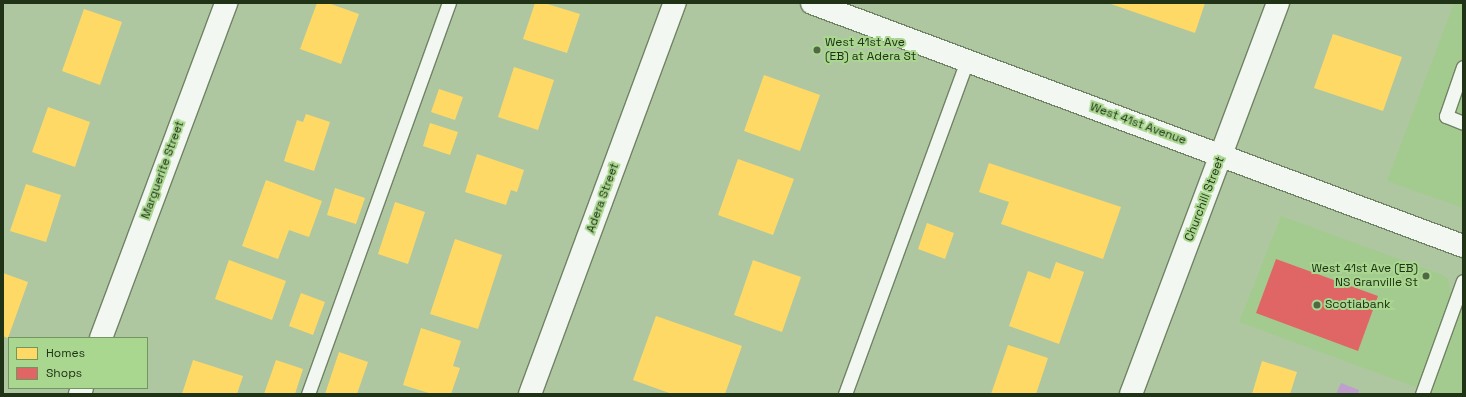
<!DOCTYPE html>
<style>
body{margin:0}
#map{position:relative;width:1466px;height:397px;overflow:hidden;background:#aec7a0;font-family:"Space Grotesk",sans-serif}
div>[style]{position:absolute}
[style*='--x']{left:calc(var(--x)*1px);top:calc(var(--y)*1px);width:calc(var(--w)*1px);rotate:calc(var(--a)*1deg)}
.built>*{inset:0;background:#a4cb8f}
.water>*{inset:0;background:#bf9fcc}
.homes>*{inset:0;background:#ffd966}
.shops>*{inset:0;background:#e06666}
.roads{filter:drop-shadow(1px 0 #708365) drop-shadow(-1px 0 #708365) drop-shadow(0 1px #708365) drop-shadow(0 -1px #708365)}
.service>*{height:13px;margin:-6.5px;padding:0 6.5px;transform-origin:6.5px;border-radius:6.5px;background:#f3f7f1}
.minor>*{height:22px;margin:-11px;padding:0 11px;transform-origin:11px;border-radius:11px;background:#f3f7f1}
.secondary>*{height:22px;margin:-11px;padding:0 11px;transform-origin:11px;border-radius:11px;background:#f3f7f1}
.dots>*{width:11px;height:11px;translate:-50% -50%;box-sizing:border-box;border:2px solid #a9d790;border-radius:50%}
span{translate:-50% -50%;white-space:nowrap;text-align:center;line-height:1.15;-webkit-text-stroke:4px #a9d790;paint-order:stroke}
.poi-label{font-size:12px;color:#213316}
.left{translate:0 -50%;text-align:left}
.right{translate:-100% -50%;text-align:right}
.street-label{font-size:12px;color:#213316}
.frame{position:absolute;inset:0;border:4px solid #213316;pointer-events:none}
.legend{position:absolute;left:8px;top:337px;width:140px;height:52px;box-sizing:border-box;background:#a9d790;border:1px solid #73955f;margin:0;padding:5px 7px;list-style:none;font-size:12px;color:#213316}
.legend li{display:flex;align-items:center;gap:8px;height:20px}
.legend b{width:20px;border:1px solid #73955f}
</style>
<div id="map">
<div class="built">
<div style="clip-path:polygon(1454px 3px,1463px 3px,1463px 208px,1387px 181px)"></div>
<div style="clip-path:polygon(1281px 216px,1443px 275px,1448px 279px,1450px 292px,1463px 296px,1463px 394px,1435px 394px,1239px 322px)"></div>
</div>
<div class="water">
<div style="clip-path:polygon(1341px 383px,1359px 390px,1358px 394px,1336px 394px)"></div>
</div>
<div class="homes">
<div style="clip-path:polygon(317px 3px,328px 3px,359px 14px,341px 64px,300px 49px)"></div>
<div style="clip-path:polygon(535px 3px,544px 3px,580px 14px,567px 53px,523px 39px)"></div>
<div style="clip-path:polygon(1108px 3px,1205px 3px,1195px 33px)"></div>
<div style="clip-path:polygon(84px 9px,122px 22px,100px 85px,62px 71px)"></div>
<div style="clip-path:polygon(1333px 34px,1402px 57px,1383px 111px,1314px 88px)"></div>
<div style="clip-path:polygon(514px 67px,554px 80px,538px 130px,498px 117px)"></div>
<div style="clip-path:polygon(764px 75px,820px 95px,800px 151px,744px 131px)"></div>
<div style="clip-path:polygon(439px 89px,463px 97px,455px 120px,431px 112px)"></div>
<div style="clip-path:polygon(48px 107px,90px 122px,75px 167px,32px 152px)"></div>
<div style="clip-path:polygon(306px 114px,330px 122px,314px 171px,284px 161px,297px 120px,303px 122px)"></div>
<div style="clip-path:polygon(430px 123px,458px 132px,450px 155px,423px 146px)"></div>
<div style="clip-path:polygon(477px 154px,524px 170px,517px 192px,511px 190px,506px 205px,465px 192px)"></div>
<div style="clip-path:polygon(738px 159px,794px 179px,773px 235px,718px 215px)"></div>
<div style="clip-path:polygon(989px 163px,1121px 207px,1103px 259px,1001px 224px,1009px 202px,979px 192px)"></div>
<div style="clip-path:polygon(266px 180px,322px 201px,309px 237px,289px 230px,278px 259px,242px 246px)"></div>
<div style="clip-path:polygon(26px 184px,61px 195px,46px 242px,10px 231px)"></div>
<div style="clip-path:polygon(335px 188px,365px 198px,356px 224px,327px 215px)"></div>
<div style="clip-path:polygon(395px 202px,425px 212px,408px 264px,378px 254px)"></div>
<div style="clip-path:polygon(927px 223px,954px 233px,945px 259px,918px 249px)"></div>
<div style="clip-path:polygon(455px 239px,502px 255px,478px 329px,430px 314px)"></div>
<div style="clip-path:polygon(229px 260px,286px 281px,272px 320px,215px 299px)"></div>
<div style="clip-path:polygon(753px 260px,801px 277px,782px 332px,734px 315px)"></div>
<div style="clip-path:polygon(1056px 262px,1084px 272px,1059px 344px,1009px 326px,1028px 271px,1050px 279px)"></div>
<div style="clip-path:polygon(3px 273px,28px 282px,8px 338px,3px 336px)"></div>
<div style="clip-path:polygon(301px 293px,325px 302px,313px 335px,289px 326px)"></div>
<div style="clip-path:polygon(656px 316px,742px 346px,725px 394px,672px 394px,633px 380px)"></div>
<div style="clip-path:polygon(421px 328px,461px 341px,453px 366px,460px 368px,451px 394px,432px 394px,403px 385px)"></div>
<div style="clip-path:polygon(1008px 345px,1048px 358px,1036px 394px,991px 394px)"></div>
<div style="clip-path:polygon(339px 352px,368px 362px,357px 394px,325px 394px)"></div>
<div style="clip-path:polygon(193px 360px,243px 376px,237px 394px,182px 394px)"></div>
<div style="clip-path:polygon(276px 360px,303px 369px,295px 394px,264px 394px)"></div>
<div style="clip-path:polygon(1262px 361px,1297px 372px,1290px 394px,1252px 394px)"></div>
</div>
<div class="shops">
<div style="clip-path:polygon(1276px 259px,1378px 296px,1358px 351px,1256px 313px)"></div>
</div>
<div class="roads">
<div class="service">
<div style="--x:1463;--y:67;--w:52;--a:109.1"></div>
<div style="--x:1446;--y:116;--w:18;--a:22"></div>
<div style="--x:308;--y:394;--w:416;--a:-70.2"></div>
<div style="--x:845;--y:394;--w:355;--a:-69.9"></div>
<div style="--x:1422;--y:394;--w:120;--a:-70.1"></div>
</div>
<div class="minor">
<div style="--x:101;--y:338;--w:358;--a:-69.5"></div>
<div style="--x:80;--y:394;--w:6;--a:-72"></div>
<div style="--x:530;--y:394;--w:417;--a:-69.7"></div>
<div style="--x:1131;--y:394;--w:418;--a:-69.4"></div>
</div>
<div class="secondary">
<div style="--x:812;--y:3;--w:695;--a:20.47"></div>
</div>
</div>
<div class="dots">
<div style="left:817px;top:50px;background:#526746"></div>
<div style="left:1426px;top:276px;background:#526746"></div>
<div style="left:1317px;top:305px;background:#526746"></div>
</div>
<div class="poi-label">
<span class="left" style="left:825px;top:50px">West 41st Ave<br>(EB) at Adera St</span>
<span class="right" style="left:1418px;top:276px">West 41st Ave (EB)<br>NS Granville St</span>
<span class="left" style="left:1325px;top:305px">Scotiabank</span>
</div>
<div class="street-label">
<span style="left:1138px;top:124px;rotate:20deg">West 41st Avenue</span>
<span style="left:163px;top:170px;rotate:-70deg">Marguerite Street</span>
<span style="left:603px;top:198px;rotate:-70deg">Adera Street</span>
<span style="left:1205px;top:199px;rotate:-69deg">Churchill Street</span>
</div>
<div class="frame"></div>
<ul class="legend">
<li><b style="height:11px;background:#ffd966"></b>Homes</li>
<li><b style="height:11px;background:#e06666"></b>Shops</li>
</ul>
</div>
